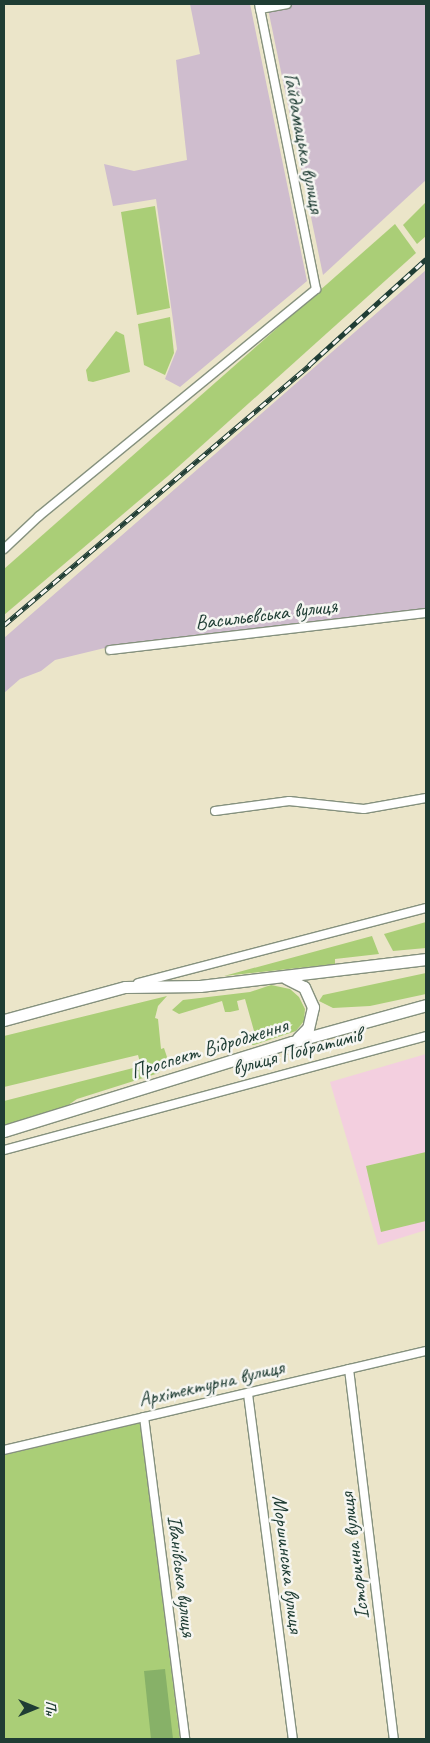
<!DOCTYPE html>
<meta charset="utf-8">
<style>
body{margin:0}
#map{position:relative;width:430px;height:1743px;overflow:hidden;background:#ebe5c9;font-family:Caveat,sans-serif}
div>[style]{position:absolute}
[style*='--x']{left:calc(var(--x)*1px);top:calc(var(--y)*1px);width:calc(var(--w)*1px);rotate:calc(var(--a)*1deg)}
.built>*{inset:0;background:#f3cfdf}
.industrial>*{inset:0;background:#cfbdce}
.green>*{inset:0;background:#aace77}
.forest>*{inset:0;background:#87b168}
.roads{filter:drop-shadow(1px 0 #85917e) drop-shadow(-1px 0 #85917e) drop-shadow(0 1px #85917e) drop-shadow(0 -1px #85917e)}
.street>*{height:8px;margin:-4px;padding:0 4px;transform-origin:4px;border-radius:4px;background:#fff}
.secondary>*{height:11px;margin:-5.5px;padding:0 5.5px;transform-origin:5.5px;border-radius:5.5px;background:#fff}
.rail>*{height:4.5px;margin-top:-2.25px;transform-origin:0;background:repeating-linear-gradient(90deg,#f6f6f2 0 8px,#1f3d34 0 16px);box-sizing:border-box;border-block:1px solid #1f3d34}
span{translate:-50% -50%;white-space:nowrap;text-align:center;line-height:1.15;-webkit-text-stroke:5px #f6f6f2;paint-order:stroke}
.street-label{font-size:21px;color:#1f3d34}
.frame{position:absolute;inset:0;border:5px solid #1f3d34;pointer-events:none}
.north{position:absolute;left:10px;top:1683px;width:50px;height:50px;-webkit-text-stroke:4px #f6f6f2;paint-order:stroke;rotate:90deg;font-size:14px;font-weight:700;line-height:20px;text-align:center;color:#1f3d34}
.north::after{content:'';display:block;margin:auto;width:18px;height:22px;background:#1f3d34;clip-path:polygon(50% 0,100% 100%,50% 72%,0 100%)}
</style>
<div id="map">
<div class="built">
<div style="clip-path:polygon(426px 1054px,426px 1230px,378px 1245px,330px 1082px)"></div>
</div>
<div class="industrial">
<div style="clip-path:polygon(190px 4px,250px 4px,307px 281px,180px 387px,165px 379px,177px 349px,156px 199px,113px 206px,104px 164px,134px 171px,187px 160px,176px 60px,200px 54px)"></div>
<div style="clip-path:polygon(267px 4px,426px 4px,426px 180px,323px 275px)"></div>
<div style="clip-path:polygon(426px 270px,426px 610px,113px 646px,55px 660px,41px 671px,20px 679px,4px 693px,4px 638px)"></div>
</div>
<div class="green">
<div style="clip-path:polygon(426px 202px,426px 236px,417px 244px,403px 225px)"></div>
<div style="clip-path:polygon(155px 206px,170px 308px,137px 315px,121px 212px)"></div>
<div style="clip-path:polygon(395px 224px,416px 253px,168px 476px,4px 615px,4px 569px)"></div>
<div style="clip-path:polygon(170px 317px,174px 353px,165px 375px,144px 365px,138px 324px)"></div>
<div style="clip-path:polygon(116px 331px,124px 335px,130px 372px,93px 382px,88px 381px,86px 370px)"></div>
<div style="clip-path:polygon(426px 922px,426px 948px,393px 951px,384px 934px)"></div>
<div style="clip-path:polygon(372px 936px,379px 954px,335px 959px,335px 964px,224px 976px)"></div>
<div style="clip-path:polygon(426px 973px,426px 994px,370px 1006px,333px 1008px,319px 1001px,323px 995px)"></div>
<div style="clip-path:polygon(271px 985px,290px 989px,299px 997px,305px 1009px,304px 1021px,296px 1031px,254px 1045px,238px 1044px,256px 1038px,245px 999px,237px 1001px,239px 1010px,230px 1012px,225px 1012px,222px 1001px,179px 1014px,172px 1010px,183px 1000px,250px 992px)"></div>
<div style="clip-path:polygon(167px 996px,158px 1006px,155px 1018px,158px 1019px,161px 1049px,164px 1048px,167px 1057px,159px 1073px,77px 1099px,61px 1110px,4px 1126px,4px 1101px,141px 1066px,138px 1055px,4px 1087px,4px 1036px)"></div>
<div style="clip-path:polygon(426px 1152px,426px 1221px,381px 1232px,366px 1166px)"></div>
<div style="clip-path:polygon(140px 1423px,180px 1739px,4px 1739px,4px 1455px)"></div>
</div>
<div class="forest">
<div style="clip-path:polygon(165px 1669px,173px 1739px,151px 1739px,144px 1671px)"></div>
</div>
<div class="roads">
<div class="street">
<div style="--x:260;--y:9;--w:27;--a:-10"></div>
<div style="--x:4;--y:549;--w:48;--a:-43.3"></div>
<div style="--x:39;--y:516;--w:358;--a:-39.3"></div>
<div style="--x:316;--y:289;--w:291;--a:-101.3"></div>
<div style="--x:110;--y:650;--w:318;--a:-6.7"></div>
<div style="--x:215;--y:811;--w:75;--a:-7.7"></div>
<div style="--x:289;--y:801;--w:75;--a:6.1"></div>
<div style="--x:364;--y:809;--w:63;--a:-10.1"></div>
<div style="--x:138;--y:983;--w:298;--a:-14.6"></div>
<div style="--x:4;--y:1150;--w:437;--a:-15.1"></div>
<div style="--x:349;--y:1369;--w:373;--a:83.1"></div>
<div style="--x:248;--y:1394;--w:348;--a:82.6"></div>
<div style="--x:144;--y:1417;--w:325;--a:82.7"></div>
<div style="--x:4;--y:1450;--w:433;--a:-13.2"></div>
</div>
<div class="secondary">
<div style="--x:286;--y:978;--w:20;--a:27"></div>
<div style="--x:304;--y:987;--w:22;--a:66"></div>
<div style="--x:313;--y:1007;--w:22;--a:103"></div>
<div style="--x:308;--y:1028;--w:14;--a:135"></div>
<div style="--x:4;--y:1020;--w:125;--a:-15.3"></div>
<div style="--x:125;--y:987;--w:75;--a:-0.8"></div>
<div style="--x:200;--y:986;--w:228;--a:-6.8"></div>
<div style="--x:4;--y:1131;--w:301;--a:-17.2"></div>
<div style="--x:292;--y:1042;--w:139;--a:-15.4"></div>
</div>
</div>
<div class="rail">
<div style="--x:4;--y:625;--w:401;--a:-40.4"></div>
<div style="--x:309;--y:365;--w:158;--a:-42.2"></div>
</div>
<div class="street-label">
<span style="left:304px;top:143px;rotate:79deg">Гайдамацька вулиця</span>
<span style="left:266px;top:614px;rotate:-7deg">Васильєвська вулиця</span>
<span style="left:209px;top:1048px;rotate:-17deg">Проспект Відродження</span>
<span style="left:297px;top:1051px;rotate:-15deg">вулиця Побратимів</span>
<span style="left:211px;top:1383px;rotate:-13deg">Архітектурна вулиця</span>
<span style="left:354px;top:1556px;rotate:-97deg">Історична вулиця</span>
<span style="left:288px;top:1564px;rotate:83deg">Моршинська вулиця</span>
<span style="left:182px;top:1576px;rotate:83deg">Іванівська вулиця</span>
</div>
<div class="frame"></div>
<div class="north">Пн</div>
</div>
